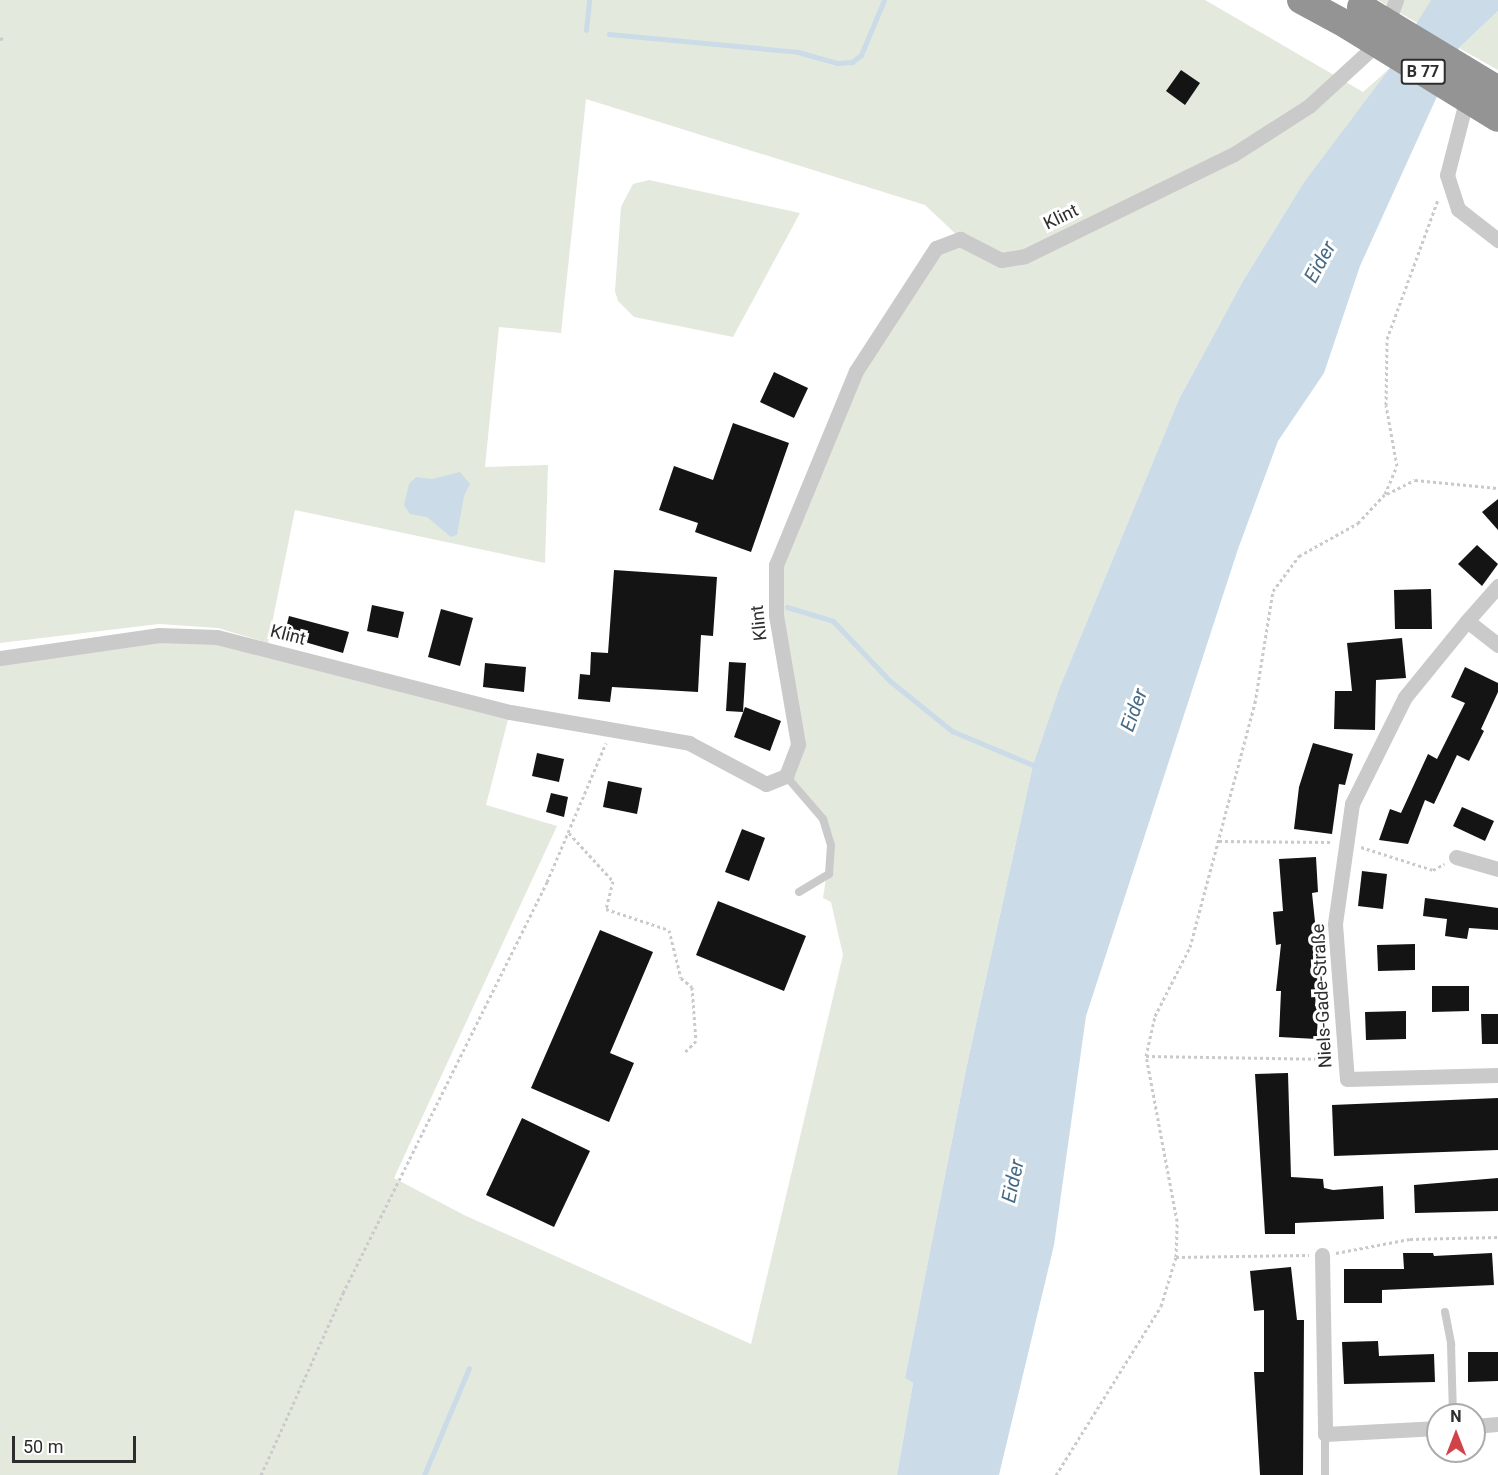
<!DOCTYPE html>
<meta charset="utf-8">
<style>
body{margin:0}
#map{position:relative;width:1498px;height:1475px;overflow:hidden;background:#fff;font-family:Roboto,sans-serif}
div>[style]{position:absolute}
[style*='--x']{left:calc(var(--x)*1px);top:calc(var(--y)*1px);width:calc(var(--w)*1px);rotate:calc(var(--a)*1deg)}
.green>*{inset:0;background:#e3e9dd}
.water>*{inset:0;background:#cbdbe7}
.stream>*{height:5px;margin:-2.5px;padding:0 2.5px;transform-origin:2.5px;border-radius:2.5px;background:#cbdbe7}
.building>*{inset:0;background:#141414}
.path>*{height:3px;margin-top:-1.5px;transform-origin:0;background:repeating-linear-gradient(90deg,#cacaca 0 3px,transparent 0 6px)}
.lane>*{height:8px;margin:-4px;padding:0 4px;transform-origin:4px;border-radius:4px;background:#cacaca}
.street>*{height:15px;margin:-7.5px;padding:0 7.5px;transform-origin:7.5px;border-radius:7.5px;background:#cacaca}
.highway>*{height:28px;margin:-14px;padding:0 14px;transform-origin:14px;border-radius:14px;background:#949494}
.highway-bridge>*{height:28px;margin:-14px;padding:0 14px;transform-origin:14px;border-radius:14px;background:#949494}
span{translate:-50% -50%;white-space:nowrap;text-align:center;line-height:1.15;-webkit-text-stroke:6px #fff;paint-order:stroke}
.shield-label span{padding:2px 4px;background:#fff;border:2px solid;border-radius:4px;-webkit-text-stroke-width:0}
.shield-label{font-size:16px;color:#2d2d2d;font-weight:700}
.street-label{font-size:18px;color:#2d2d2d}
.water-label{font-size:20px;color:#456b86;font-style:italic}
.north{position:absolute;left:1426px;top:1403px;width:60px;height:60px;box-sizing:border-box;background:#fff;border:2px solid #ababab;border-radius:50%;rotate:0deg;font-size:16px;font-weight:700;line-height:24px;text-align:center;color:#2d2d2d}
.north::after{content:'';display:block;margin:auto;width:21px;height:27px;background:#d14349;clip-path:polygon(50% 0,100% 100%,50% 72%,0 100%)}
.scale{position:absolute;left:12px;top:1436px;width:124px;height:27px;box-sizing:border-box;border:3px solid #2d2d2d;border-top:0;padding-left:8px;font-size:18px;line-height:21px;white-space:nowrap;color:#2d2d2d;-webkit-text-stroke:4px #fff;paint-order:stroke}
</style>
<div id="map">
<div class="green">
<div style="clip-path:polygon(0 0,1205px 0,1363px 92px,1389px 69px,1304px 182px,1243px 281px,1179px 399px,1059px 689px,1033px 765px,966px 1069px,905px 1378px,913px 1383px,897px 1475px,0 1475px,0 658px,112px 640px,217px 637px,510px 712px,486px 805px,557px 826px,394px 1178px,464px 1215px,751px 1344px,843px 955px,831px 902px,823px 898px,831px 845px,823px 819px,786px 776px,794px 763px,776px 565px,856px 371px,936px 248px,960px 238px,925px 205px,586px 99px,561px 333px,499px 327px,485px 467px,548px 465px,545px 563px,295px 510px,268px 643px,218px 628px,159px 624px,0 643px)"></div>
<div style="clip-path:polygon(1378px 0,1431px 0,1419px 24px)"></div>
<div style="clip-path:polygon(1498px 11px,1498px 70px,1459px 48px)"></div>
<div style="clip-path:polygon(649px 180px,800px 213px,733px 337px,634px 317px,618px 301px,615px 291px,621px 207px,633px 184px)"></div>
</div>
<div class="water">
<div style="clip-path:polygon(1431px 0,1498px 0,1498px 11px,1459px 48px,1360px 266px,1324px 373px,1278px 441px,1238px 549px,1086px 1016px,1054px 1245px,999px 1475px,897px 1475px,913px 1383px,905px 1378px,966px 1069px,1033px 765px,1059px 689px,1179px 399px,1243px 281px,1304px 182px,1389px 69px)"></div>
<div style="clip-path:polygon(460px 472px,470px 484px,464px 496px,457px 535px,451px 537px,427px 517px,410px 514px,404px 505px,409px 484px,416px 477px,432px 479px)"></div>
</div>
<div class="stream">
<div style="--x:586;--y:30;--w:30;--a:-84"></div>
<div style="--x:609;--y:34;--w:190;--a:5.4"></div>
<div style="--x:798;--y:52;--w:41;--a:15.8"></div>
<div style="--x:837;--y:63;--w:15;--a:-4"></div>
<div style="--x:852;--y:62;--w:11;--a:-38"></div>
<div style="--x:861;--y:55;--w:60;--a:-67.3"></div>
<div style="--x:787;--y:607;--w:48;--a:16.9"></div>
<div style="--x:833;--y:621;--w:83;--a:46.5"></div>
<div style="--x:890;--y:681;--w:80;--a:38.9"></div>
<div style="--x:952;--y:731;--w:88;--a:22.8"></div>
<div style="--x:424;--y:1475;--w:116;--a:-67.2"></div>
</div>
<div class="building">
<div style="clip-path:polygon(1181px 70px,1200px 83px,1185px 105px,1166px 91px)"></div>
<div style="clip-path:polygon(774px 372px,808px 388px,794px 418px,760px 402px)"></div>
<div style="clip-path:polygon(733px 423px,789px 443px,751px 552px,695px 532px,698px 523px,659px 510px,674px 466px,713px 480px)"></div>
<div style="clip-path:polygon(1498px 499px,1498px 530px,1482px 512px)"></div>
<div style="clip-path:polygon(1477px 545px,1498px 564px,1482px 586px,1458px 564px)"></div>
<div style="clip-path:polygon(614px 570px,717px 577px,713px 636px,701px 635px,698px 692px,612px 687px,610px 702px,578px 699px,580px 674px,590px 675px,591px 652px,608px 653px)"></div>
<div style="clip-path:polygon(1431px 589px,1432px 629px,1395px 629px,1394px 590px)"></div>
<div style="clip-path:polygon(372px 605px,404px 612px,398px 638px,367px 631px)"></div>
<div style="clip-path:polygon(441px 609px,473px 618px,460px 666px,428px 657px)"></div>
<div style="clip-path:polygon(289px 616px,349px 632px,343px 653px,284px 636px)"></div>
<div style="clip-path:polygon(1402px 638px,1406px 678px,1376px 680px,1375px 730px,1334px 729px,1335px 691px,1352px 691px,1347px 643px)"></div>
<div style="clip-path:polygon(729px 662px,746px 663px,743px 712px,726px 711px)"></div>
<div style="clip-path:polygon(485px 663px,526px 667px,524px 692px,483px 687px)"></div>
<div style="clip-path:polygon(1465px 667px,1498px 683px,1498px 692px,1481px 729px,1484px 731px,1469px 761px,1457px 755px,1434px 804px,1425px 800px,1408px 844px,1379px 840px,1390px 809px,1401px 813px,1428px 754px,1437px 759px,1465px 703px,1451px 697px)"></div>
<div style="clip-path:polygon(745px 707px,781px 721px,770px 751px,734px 737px)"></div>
<div style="clip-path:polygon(1313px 743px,1353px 754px,1345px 785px,1339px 784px,1332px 834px,1294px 829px,1299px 787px)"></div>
<div style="clip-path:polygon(537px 753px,564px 759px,559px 782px,532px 776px)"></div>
<div style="clip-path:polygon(608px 781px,642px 788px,637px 814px,603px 807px)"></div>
<div style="clip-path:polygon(551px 793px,568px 797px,564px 817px,546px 812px)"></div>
<div style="clip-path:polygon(1462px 807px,1494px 821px,1485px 841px,1453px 826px)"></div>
<div style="clip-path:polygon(742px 829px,765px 838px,749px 881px,725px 872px)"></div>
<div style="clip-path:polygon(1316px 857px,1318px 892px,1312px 893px,1319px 960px,1315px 1006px,1318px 1006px,1317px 1039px,1279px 1037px,1281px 991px,1276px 991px,1281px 944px,1276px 945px,1273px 912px,1283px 911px,1279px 859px)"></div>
<div style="clip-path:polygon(1362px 871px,1387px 874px,1383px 909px,1358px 906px)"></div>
<div style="clip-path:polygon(1425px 898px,1498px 908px,1498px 930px,1469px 928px,1467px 939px,1445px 936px,1447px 919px,1423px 916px)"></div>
<div style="clip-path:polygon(718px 901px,806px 936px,784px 991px,696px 955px)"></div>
<div style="clip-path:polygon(600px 930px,653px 952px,610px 1053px,634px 1063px,609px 1122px,531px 1088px)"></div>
<div style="clip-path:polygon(1415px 944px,1415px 970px,1378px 971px,1377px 945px)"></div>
<div style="clip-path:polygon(1432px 986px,1469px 986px,1469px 1011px,1432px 1012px)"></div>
<div style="clip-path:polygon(1406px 1011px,1406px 1039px,1366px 1040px,1365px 1012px)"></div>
<div style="clip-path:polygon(1481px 1014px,1498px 1014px,1498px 1044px,1482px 1044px)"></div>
<div style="clip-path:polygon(1288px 1073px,1291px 1177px,1323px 1179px,1324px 1188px,1333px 1190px,1383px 1186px,1384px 1219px,1295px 1223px,1295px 1234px,1265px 1234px,1255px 1074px)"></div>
<div style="clip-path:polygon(1498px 1098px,1498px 1150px,1334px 1156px,1332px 1105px)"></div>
<div style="clip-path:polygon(522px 1118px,590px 1151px,554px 1227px,486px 1195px)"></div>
<div style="clip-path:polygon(1498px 1178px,1498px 1211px,1415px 1213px,1414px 1185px)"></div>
<div style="clip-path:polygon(1403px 1253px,1433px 1253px,1434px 1256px,1492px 1253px,1494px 1285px,1382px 1290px,1382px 1303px,1344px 1303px,1344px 1269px,1404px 1269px)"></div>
<div style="clip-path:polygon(1291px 1267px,1297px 1320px,1304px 1320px,1303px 1475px,1260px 1475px,1254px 1372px,1264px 1372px,1264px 1310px,1254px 1311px,1250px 1271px)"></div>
<div style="clip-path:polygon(1378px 1341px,1379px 1356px,1434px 1354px,1435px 1382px,1344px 1384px,1342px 1342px)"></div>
<div style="clip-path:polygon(1468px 1352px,1498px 1352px,1498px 1381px,1468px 1382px)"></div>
</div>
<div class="path">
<div style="--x:0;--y:39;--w:4;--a:-14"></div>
<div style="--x:1387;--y:494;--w:31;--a:-27"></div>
<div style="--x:1415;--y:480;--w:83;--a:5.5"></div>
<div style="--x:569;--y:833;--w:65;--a:47.5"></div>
<div style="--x:613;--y:881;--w:29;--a:104"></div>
<div style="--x:606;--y:909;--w:66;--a:18.4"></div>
<div style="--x:669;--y:930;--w:49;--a:76"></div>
<div style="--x:681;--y:978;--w:14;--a:39"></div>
<div style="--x:692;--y:987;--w:54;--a:85.8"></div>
<div style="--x:696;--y:1041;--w:16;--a:135"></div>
<div style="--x:1219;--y:841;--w:112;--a:0.5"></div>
<div style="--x:1361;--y:847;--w:76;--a:17.7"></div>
<div style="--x:1433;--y:870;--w:13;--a:-29"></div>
<div style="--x:1146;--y:1056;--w:184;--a:0.9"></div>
<div style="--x:1336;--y:1253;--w:75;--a:-10.7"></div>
<div style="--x:1410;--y:1239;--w:88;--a:-1.3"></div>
<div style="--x:1176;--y:1257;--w:133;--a:-0.9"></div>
<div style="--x:261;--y:1475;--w:200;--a:-65.7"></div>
<div style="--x:343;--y:1293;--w:459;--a:-63.6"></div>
<div style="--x:547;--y:882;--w:151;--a:-67"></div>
<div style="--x:1056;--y:1475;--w:199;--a:-58.1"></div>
<div style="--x:1161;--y:1306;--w:51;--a:-73"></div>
<div style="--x:1176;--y:1257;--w:36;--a:-88"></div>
<div style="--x:1177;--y:1221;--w:168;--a:-100.6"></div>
<div style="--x:1146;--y:1056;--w:41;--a:-77.3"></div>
<div style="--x:1155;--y:1016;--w:77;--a:-63.1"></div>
<div style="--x:1190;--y:947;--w:253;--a:-75.1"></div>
<div style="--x:1255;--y:703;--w:113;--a:-80.9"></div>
<div style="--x:1273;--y:591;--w:44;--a:-53.4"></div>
<div style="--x:1299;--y:556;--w:68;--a:-29.2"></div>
<div style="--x:1358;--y:523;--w:40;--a:-47"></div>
<div style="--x:1385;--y:494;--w:30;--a:-67"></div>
<div style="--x:1397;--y:466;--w:62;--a:-100.2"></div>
<div style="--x:1386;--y:405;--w:66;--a:-89.1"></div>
<div style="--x:1387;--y:339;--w:148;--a:-69.9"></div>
</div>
<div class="lane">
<div style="--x:786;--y:776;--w:57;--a:49.3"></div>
<div style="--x:823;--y:819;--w:27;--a:73"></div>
<div style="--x:831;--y:845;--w:29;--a:94"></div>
<div style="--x:829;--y:874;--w:35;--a:149"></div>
<div style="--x:1445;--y:1312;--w:33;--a:79"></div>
<div style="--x:1451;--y:1344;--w:71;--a:88.4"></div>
<div style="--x:1325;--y:1434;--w:41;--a:90"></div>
</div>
<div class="street">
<div style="--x:1472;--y:98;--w:14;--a:126"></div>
<div style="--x:1464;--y:109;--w:68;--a:104.4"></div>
<div style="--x:1447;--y:175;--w:36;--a:72"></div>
<div style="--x:1458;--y:209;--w:51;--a:37.8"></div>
<div style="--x:1467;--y:621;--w:47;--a:-48.5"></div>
<div style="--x:1498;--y:645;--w:39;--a:-142"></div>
<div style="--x:1467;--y:621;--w:98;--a:129.2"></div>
<div style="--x:1405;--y:697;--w:119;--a:116.4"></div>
<div style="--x:1352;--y:804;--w:121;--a:98.1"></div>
<div style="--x:1335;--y:924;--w:155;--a:85.6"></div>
<div style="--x:1347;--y:1079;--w:151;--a:-1.5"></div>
<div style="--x:0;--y:658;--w:161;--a:-8.2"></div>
<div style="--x:159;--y:635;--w:58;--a:2"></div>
<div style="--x:217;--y:637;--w:302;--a:14.4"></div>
<div style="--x:510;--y:712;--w:182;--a:9.8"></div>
<div style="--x:689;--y:743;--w:87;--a:28"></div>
<div style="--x:766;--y:784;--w:22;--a:-22"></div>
<div style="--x:786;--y:776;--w:34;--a:-69"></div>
<div style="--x:798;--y:744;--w:131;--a:-99.7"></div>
<div style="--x:776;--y:615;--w:50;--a:-90"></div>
<div style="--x:776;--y:565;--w:210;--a:-67.6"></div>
<div style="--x:856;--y:371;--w:147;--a:-57"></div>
<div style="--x:936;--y:248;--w:26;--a:-21"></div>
<div style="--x:960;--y:239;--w:46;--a:27.1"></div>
<div style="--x:1001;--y:260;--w:24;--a:-9"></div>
<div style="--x:1025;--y:256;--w:233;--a:-26"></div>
<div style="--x:1234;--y:154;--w:89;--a:-32.6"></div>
<div style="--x:1309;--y:106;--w:98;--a:-42.5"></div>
<div style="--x:1381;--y:40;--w:43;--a:-69.4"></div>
<div style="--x:1456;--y:857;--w:44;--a:15.9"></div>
<div style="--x:1322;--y:1255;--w:179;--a:89"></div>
<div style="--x:1325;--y:1434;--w:113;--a:-3"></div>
<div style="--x:1474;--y:1426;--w:24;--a:-5"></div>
</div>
<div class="highway">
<div style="--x:1301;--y:0;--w:52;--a:28.5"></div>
</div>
<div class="highway-bridge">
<div style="--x:1361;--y:7;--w:160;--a:31.2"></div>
<div style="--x:1347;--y:25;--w:177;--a:31.6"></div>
</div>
<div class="shield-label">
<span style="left:1423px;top:72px">B 77</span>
</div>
<div class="street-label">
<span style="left:1061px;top:217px;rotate:-26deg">Klint</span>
<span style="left:759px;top:623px;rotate:-96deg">Klint</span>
<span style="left:288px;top:635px;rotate:14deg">Klint</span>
<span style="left:1322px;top:996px;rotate:-93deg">Niels-Gade-Straße</span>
</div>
<div class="water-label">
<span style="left:1320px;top:262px;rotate:-61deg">Eider</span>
<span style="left:1134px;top:710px;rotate:-70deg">Eider</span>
<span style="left:1013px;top:1181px;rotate:-78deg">Eider</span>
</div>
<div class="north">N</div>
<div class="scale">50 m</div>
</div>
